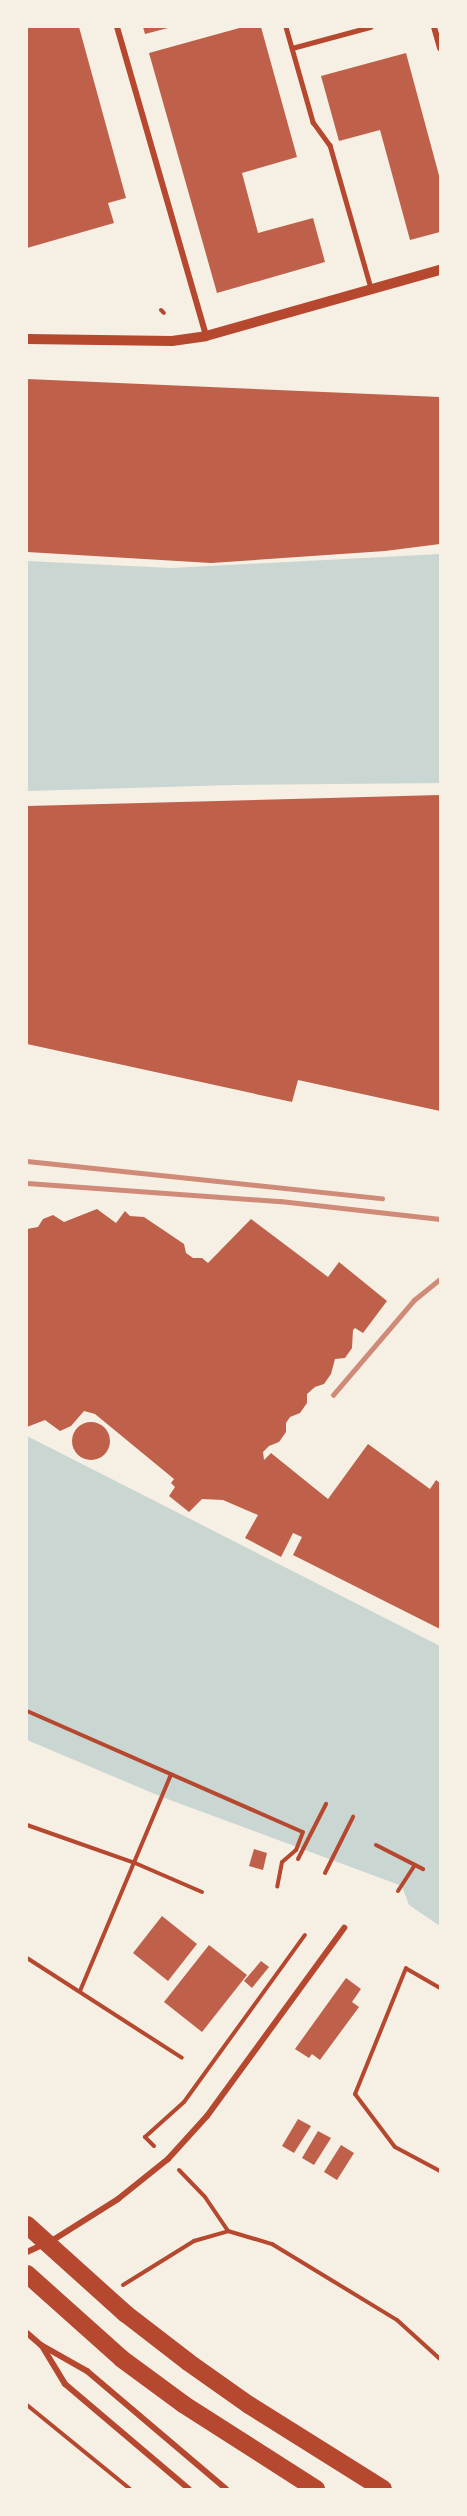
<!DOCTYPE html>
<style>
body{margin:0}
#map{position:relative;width:467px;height:2516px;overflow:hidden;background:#f6efe4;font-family:Figtree,sans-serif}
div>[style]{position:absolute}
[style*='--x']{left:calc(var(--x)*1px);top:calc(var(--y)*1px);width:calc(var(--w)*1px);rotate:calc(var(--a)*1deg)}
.water>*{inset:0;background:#c9d6d2}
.building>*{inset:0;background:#bf614a}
.round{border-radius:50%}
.path>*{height:4px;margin:-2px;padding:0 2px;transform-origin:2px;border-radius:2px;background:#b5482f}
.service>*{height:4.5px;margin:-2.25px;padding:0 2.25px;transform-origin:2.25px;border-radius:2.25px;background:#b5482f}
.minor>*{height:6px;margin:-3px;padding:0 3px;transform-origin:3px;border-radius:3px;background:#b5482f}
.tertiary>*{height:10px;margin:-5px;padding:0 5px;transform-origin:5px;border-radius:5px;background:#b5482f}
.motorway>*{height:18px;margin:-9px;padding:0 9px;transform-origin:9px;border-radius:9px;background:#b5482f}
.rail>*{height:4.5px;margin:-2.25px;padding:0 2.25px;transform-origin:2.25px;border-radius:2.25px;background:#cf8b77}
span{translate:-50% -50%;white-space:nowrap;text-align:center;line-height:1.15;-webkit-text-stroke:4.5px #f6efe4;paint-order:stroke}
.frame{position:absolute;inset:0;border:28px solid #f6efe4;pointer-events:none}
</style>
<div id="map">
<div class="water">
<div style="clip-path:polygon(440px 554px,440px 783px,232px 785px,27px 791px,27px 561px,171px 568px)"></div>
<div style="clip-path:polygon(27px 1436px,440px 1646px,440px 1926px,409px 1905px,402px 1886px,162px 1797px,27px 1740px)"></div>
</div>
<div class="building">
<div style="clip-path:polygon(27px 27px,79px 27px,126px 198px,108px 203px,114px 223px,27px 248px)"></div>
<div style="clip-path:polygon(143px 27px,168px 27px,168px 28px,145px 34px)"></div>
<div style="clip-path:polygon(243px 27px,261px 27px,297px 157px,242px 173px,258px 233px,313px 218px,325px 262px,217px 293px,149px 53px)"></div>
<div style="clip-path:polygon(406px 53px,440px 179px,440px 232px,410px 240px,380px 130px,339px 141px,321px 76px)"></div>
<div style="clip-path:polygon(27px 379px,440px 397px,440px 544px,385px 551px,211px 563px,27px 552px)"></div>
<div style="clip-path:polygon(440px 795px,440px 1111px,298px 1080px,292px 1102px,27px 1044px,27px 806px)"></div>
<div style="clip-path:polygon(97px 1209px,116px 1223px,125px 1211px,130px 1216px,144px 1217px,184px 1244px,186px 1253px,193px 1258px,202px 1258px,208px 1263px,251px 1219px,328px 1277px,339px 1262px,387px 1301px,363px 1333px,355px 1328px,353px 1330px,352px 1348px,345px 1358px,335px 1359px,331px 1374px,324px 1384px,315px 1387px,307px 1394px,307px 1403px,300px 1413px,290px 1417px,286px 1423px,286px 1432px,279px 1442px,269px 1446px,263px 1452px,264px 1460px,271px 1453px,328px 1499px,368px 1444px,430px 1489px,436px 1480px,440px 1483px,440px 1629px,293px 1555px,302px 1537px,293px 1533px,281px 1557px,245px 1538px,258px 1515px,223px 1500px,202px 1499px,189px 1512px,169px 1496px,175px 1487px,171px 1483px,174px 1479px,95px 1414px,84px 1411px,71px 1426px,60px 1431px,45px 1420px,27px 1427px,27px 1229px,38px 1227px,43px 1219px,53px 1215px,64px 1222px)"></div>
<div class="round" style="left:72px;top:1422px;width:38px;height:38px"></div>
<div style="clip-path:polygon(254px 1849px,267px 1853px,263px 1870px,249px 1866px)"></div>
<div style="clip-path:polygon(162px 1916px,197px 1944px,168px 1981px,133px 1953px)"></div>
<div style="clip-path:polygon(209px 1945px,247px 1975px,202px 2032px,164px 2002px)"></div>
<div style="clip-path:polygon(261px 1961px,269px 1967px,252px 1988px,244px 1981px)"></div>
<div style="clip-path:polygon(346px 1978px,361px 1989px,352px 2002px,359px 2007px,320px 2060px,312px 2054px,309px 2058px,295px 2049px)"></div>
<div style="clip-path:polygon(298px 2119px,311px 2126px,294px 2153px,282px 2146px)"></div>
<div style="clip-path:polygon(318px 2131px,331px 2138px,314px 2165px,302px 2158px)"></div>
<div style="clip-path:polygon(341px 2145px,354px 2153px,337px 2180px,324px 2172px)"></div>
</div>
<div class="path">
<div style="--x:161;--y:310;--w:4;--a:45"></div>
<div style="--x:27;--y:1711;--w:301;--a:23.7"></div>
<div style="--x:303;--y:1832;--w:19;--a:111"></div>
<div style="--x:296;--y:1850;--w:18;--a:139"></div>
<div style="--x:282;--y:1862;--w:25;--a:101"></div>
<div style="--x:27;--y:1825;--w:114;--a:19.4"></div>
<div style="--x:135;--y:1863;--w:73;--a:23.4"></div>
<div style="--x:376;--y:1845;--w:53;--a:27.1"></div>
<div style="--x:298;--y:1859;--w:62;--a:-63"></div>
<div style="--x:325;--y:1873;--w:63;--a:-63.4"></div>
<div style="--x:398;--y:1891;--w:31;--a:-57"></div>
<div style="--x:27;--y:1958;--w:184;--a:32.8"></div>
<div style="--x:440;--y:1988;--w:39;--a:-150"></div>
<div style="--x:406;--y:1968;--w:136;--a:112"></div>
<div style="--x:355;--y:2094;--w:66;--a:53"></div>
<div style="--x:395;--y:2147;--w:51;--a:28.1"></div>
<div style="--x:80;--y:1991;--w:235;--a:-67.2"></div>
<div style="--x:154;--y:2146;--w:13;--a:-135"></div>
<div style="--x:145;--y:2137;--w:52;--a:-41.9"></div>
<div style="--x:184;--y:2102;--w:206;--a:-54.1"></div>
<div style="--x:179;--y:2170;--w:37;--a:46"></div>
<div style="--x:205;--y:2197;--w:41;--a:55.9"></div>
<div style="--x:123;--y:2285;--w:84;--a:-31.8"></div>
<div style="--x:194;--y:2241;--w:35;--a:-16"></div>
<div style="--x:228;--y:2231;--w:46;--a:16.5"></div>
<div style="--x:272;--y:2244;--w:146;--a:31.3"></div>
<div style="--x:397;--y:2320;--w:58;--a:42.2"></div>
<div style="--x:27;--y:2405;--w:133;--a:39.2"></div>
</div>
<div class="service">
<div style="--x:286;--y:27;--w:99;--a:74.1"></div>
<div style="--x:313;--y:122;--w:29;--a:54"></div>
<div style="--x:330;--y:145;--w:149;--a:74"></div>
<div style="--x:292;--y:48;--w:81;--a:-15.1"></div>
</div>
<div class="minor">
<div style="--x:117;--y:27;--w:322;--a:73.9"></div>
<div style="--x:434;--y:27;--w:22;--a:74"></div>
<div style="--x:27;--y:2252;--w:29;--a:-25"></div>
<div style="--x:53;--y:2240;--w:77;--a:-32.2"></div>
<div style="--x:118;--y:2199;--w:64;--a:-38.7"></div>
<div style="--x:168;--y:2159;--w:58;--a:-47.8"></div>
<div style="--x:207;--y:2116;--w:233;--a:-53.9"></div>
<div style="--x:27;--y:2333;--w:18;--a:41"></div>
<div style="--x:41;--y:2345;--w:53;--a:29.5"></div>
<div style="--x:87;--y:2371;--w:182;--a:40.3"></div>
<div style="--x:42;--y:2346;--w:44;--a:58.8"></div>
<div style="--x:65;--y:2384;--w:162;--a:40.3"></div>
</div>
<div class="tertiary">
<div style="--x:27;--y:339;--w:145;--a:0.8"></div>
<div style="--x:172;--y:341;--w:34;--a:-8"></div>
<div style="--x:206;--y:336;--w:243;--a:-15.8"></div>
</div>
<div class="motorway">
<div style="--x:27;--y:2225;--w:133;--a:42"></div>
<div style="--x:126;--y:2314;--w:78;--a:37.7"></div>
<div style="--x:188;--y:2362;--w:75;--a:35.2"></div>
<div style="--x:249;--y:2405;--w:158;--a:32.1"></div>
<div style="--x:27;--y:2274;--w:127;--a:41.8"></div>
<div style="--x:122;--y:2359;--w:76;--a:36.4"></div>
<div style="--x:183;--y:2404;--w:158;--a:32.6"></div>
</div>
<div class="rail">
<div style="--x:27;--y:1161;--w:357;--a:6"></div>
<div style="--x:27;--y:1183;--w:254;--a:4.1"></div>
<div style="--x:280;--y:1201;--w:161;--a:6.4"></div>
<div style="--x:333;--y:1395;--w:125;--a:-49.5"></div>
<div style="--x:414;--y:1300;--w:33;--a:-39"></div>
</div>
<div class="frame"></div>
</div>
